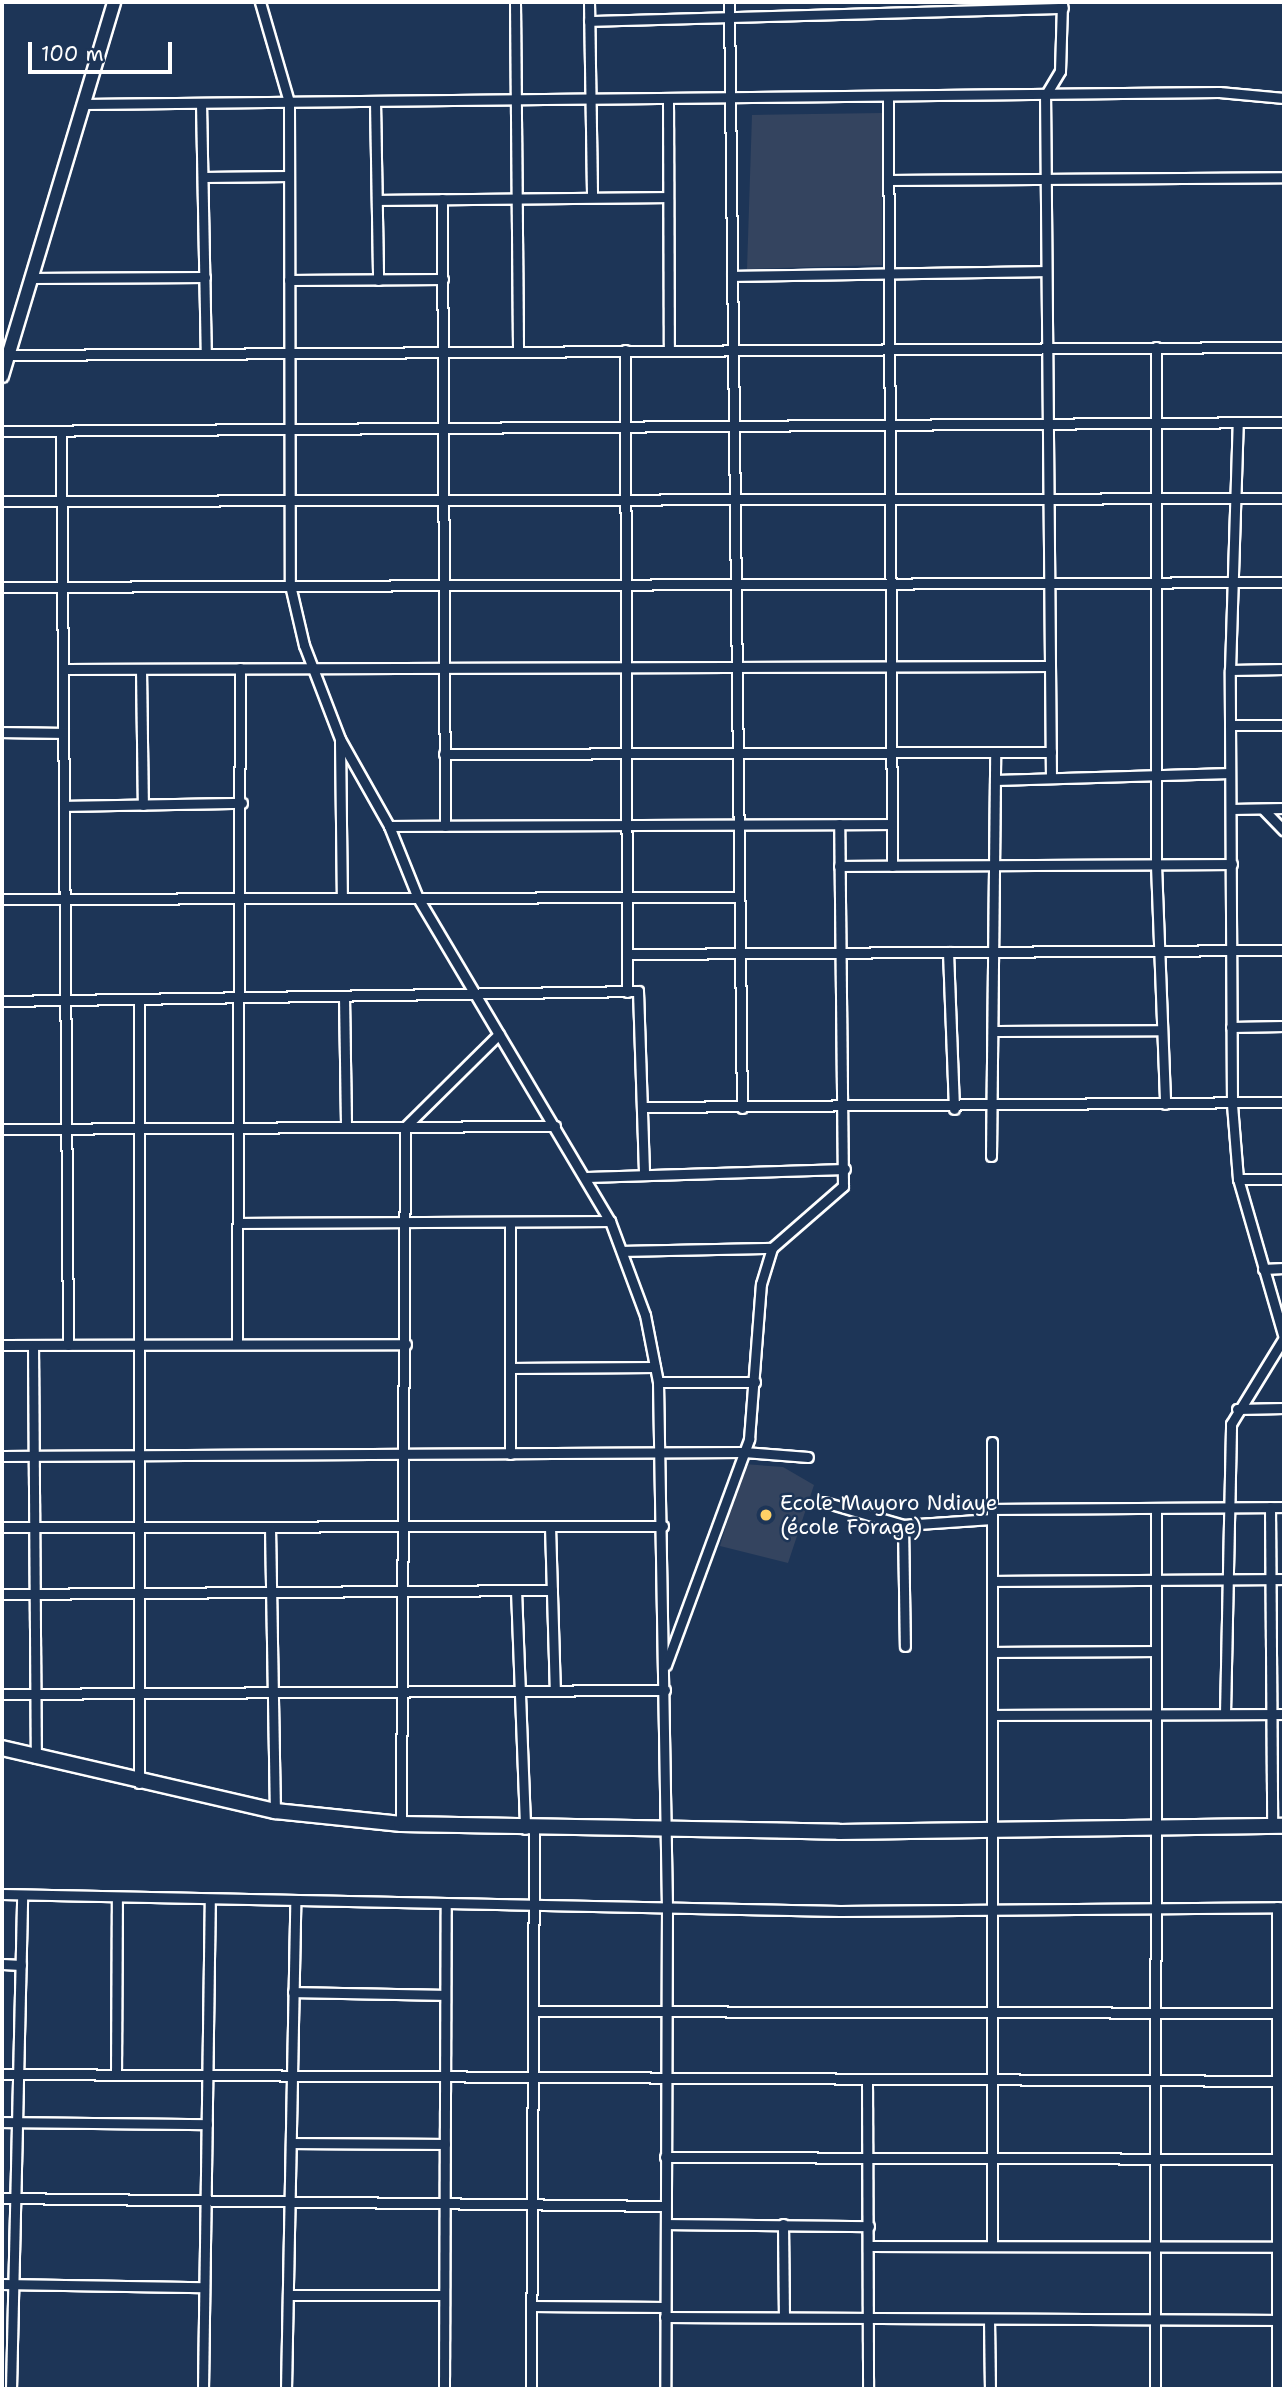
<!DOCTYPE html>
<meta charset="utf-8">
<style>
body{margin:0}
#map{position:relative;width:1286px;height:2391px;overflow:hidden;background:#1d3557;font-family:"Shantell Sans",sans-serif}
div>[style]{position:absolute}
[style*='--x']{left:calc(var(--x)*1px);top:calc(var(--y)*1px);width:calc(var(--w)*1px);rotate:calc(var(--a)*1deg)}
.built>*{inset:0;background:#34445f}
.roads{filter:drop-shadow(2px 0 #fff) drop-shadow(-2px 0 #fff) drop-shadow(0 2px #fff) drop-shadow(0 -2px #fff)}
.street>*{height:9px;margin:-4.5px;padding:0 4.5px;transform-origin:4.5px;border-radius:4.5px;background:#1d3557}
.secondary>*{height:12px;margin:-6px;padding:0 6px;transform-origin:6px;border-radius:6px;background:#1d3557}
.primary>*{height:14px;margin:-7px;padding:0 7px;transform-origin:7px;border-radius:7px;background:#1d3557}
.dots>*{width:19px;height:19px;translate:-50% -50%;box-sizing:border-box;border:4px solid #1d3557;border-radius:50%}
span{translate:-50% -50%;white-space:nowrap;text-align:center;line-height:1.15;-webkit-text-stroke:5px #1d3557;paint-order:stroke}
.poi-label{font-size:21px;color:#fff}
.left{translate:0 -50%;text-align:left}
.frame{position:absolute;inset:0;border:4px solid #fff;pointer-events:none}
.scale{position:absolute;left:28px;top:42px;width:144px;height:32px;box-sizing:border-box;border:4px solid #fff;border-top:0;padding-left:9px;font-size:21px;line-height:24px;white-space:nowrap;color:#fff;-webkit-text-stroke:5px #1d3557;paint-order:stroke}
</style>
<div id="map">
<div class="built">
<div style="clip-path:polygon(882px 113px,882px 265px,747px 269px,752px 115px)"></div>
<div style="clip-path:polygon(744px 1464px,783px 1467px,814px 1485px,788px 1563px,720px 1546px)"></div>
</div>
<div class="roads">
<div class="street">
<div style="--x:260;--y:2;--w:104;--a:73.8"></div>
<div style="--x:289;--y:102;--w:483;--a:89.9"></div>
<div style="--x:290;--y:585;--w:62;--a:76.9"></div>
<div style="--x:304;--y:645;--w:101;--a:69"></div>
<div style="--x:340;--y:739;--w:100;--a:60.6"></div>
<div style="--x:389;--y:826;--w:78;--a:68.1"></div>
<div style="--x:418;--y:898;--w:376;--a:59.3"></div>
<div style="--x:610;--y:1221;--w:100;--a:69.6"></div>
<div style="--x:645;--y:1315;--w:68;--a:79"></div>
<div style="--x:658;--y:1382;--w:524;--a:89.02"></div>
<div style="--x:667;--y:1906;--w:483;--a:90.2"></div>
<div style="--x:515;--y:2;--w:349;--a:89.5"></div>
<div style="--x:589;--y:2;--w:195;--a:89.1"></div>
<div style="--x:729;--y:2;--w:1106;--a:89.33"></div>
<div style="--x:589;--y:21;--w:474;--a:-1.6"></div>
<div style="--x:888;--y:97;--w:769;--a:89.7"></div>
<div style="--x:668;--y:99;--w:251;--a:89.8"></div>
<div style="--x:375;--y:101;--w:179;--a:89"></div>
<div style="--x:201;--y:103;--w:250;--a:88.9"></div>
<div style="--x:84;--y:104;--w:1135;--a:-0.61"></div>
<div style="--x:1219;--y:92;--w:65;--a:5.3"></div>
<div style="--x:203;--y:177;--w:86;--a:-0.7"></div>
<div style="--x:888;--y:180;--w:396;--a:-0.4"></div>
<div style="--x:442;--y:199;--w:627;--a:89.73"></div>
<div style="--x:377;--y:200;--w:291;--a:-0.6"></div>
<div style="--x:732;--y:276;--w:314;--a:-0.9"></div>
<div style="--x:30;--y:278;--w:175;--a:-0.3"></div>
<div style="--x:289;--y:280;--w:154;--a:-0.4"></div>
<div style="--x:1156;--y:347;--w:518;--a:90"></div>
<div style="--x:1156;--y:865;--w:239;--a:87.8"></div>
<div style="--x:625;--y:350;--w:642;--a:89.82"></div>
<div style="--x:8;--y:355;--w:1276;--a:-0.36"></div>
<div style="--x:2;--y:431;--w:1282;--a:-0.4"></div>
<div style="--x:61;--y:431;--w:914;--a:89.56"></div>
<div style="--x:2;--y:501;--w:1282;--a:-0.13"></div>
<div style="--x:2;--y:587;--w:1282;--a:-0.22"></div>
<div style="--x:63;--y:669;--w:987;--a:-0.17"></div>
<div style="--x:141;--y:669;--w:136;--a:89.2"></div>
<div style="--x:1230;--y:670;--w:54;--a:-1.1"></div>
<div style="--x:1230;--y:725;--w:54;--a:0"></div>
<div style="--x:2;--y:732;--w:61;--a:0.9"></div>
<div style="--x:340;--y:741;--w:157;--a:89.3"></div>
<div style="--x:444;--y:754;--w:607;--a:-0.19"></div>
<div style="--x:1051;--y:778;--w:682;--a:-90.5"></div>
<div style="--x:1045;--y:96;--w:29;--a:-59"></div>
<div style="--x:1060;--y:71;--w:69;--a:-88.3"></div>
<div style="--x:995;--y:780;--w:235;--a:-1.7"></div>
<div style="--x:64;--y:806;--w:178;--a:-1"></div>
<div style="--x:1231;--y:809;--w:53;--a:-1.1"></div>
<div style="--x:1263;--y:809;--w:30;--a:46"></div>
<div style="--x:389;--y:826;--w:503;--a:-0.23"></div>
<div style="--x:839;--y:866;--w:393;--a:-0.3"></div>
<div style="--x:2;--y:899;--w:737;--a:-0.16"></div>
<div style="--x:948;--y:952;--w:157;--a:87.8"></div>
<div style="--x:627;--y:954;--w:657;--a:-0.35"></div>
<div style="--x:344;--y:996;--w:131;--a:89.1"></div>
<div style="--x:2;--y:1001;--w:636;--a:-0.9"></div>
<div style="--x:638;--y:991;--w:181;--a:88.1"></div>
<div style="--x:1231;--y:1027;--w:53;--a:-1.1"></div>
<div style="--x:996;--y:1031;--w:164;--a:-0.3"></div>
<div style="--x:642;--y:1107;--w:642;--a:-0.45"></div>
<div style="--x:2;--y:1129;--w:553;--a:-0.31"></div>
<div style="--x:991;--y:1156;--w:404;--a:-89.4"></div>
<div style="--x:587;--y:1177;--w:258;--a:-1.8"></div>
<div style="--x:1238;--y:1179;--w:46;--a:0"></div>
<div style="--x:510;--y:1222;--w:232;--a:90"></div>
<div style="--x:238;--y:1223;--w:372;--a:-0.3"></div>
<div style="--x:624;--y:1251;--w:148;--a:-1.2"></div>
<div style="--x:1263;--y:1269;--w:21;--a:-3"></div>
<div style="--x:237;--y:1344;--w:676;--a:-89.75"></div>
<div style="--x:2;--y:1345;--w:404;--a:-0.1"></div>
<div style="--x:33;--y:1345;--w:413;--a:89.6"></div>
<div style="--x:510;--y:1368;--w:145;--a:-0.4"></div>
<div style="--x:658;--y:1382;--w:97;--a:0"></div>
<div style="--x:1237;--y:1409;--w:47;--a:-1.2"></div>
<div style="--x:2;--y:1456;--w:742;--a:-0.31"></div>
<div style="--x:744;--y:1452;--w:64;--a:4.5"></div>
<div style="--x:824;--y:1502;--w:82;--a:16.2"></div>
<div style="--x:903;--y:1525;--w:89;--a:-3.9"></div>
<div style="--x:1270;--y:1507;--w:319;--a:89.6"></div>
<div style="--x:992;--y:1509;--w:292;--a:-0.4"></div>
<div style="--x:903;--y:1525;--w:121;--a:89.1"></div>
<div style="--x:550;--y:1526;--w:165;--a:88.3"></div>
<div style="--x:2;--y:1527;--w:661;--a:-0.09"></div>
<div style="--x:270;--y:1527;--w:284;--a:89"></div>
<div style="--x:992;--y:1581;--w:292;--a:-0.4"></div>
<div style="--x:516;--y:1590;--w:239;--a:87.8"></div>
<div style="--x:2;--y:1594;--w:550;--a:-0.42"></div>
<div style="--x:992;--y:1652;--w:164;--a:-0.3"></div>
<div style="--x:666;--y:1665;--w:241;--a:-69.8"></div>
<div style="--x:749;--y:1439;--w:155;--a:-85.6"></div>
<div style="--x:761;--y:1284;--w:38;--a:-73"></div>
<div style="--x:772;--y:1248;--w:94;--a:-41.1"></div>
<div style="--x:843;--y:1186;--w:362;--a:-90.6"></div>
<div style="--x:2;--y:1694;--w:663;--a:-0.35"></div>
<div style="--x:1225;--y:1714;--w:290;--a:-88.8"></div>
<div style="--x:1231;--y:1424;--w:101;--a:-58.4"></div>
<div style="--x:1284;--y:1338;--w:166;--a:-106.1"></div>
<div style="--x:1238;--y:1179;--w:75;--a:-94.6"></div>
<div style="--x:1232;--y:1104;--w:434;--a:-90.3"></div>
<div style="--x:1230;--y:670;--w:248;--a:-88.2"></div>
<div style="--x:992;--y:1715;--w:292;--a:-0.2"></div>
<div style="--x:139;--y:1783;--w:784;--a:-90"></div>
<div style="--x:401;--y:1824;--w:697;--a:-89.67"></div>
<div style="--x:405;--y:1127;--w:132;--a:-44.7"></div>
<div style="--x:2;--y:1894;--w:838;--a:1.16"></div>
<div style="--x:840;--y:1911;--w:444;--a:-0.5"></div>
<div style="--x:1277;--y:1907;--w:482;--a:90"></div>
<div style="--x:2;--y:1964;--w:19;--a:3"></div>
<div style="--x:293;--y:1992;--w:152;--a:1.1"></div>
<div style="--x:533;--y:2011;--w:744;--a:0.15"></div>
<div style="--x:2;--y:2074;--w:1275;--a:0.31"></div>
<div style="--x:116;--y:2075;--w:178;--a:-89.7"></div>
<div style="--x:867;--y:2079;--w:310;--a:89.8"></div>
<div style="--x:2;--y:2122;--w:205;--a:0.6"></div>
<div style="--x:291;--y:2143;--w:154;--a:0.4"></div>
<div style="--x:665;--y:2157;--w:612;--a:0.19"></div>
<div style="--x:2;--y:2198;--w:663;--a:0.69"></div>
<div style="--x:666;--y:2224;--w:203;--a:0.6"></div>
<div style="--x:783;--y:2224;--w:93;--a:89.4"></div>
<div style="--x:868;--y:2246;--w:409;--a:0.1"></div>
<div style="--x:992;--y:2246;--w:804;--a:-90"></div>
<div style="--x:2;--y:2284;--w:202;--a:0.9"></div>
<div style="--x:288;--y:2295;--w:156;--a:0"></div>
<div style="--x:532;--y:2306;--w:133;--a:0.4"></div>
<div style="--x:665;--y:2317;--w:619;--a:0.28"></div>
<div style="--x:989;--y:2319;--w:70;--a:89.2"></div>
<div style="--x:11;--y:2389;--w:494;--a:-88.7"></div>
<div style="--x:203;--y:2389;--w:490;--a:-89.2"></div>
<div style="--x:286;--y:2389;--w:488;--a:-88.9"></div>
<div style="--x:444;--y:2389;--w:485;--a:-89.8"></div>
<div style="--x:531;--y:2389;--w:559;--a:-89.69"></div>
<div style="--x:1155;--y:2389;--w:881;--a:-89.93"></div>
</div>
<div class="secondary">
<div style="--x:2;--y:376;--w:390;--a:-73.3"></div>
</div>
<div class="primary">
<div style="--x:2;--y:1748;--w:280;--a:13"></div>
<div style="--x:275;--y:1811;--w:127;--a:5.9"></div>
<div style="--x:401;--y:1824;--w:438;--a:1"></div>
<div style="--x:839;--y:1832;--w:445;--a:-0.8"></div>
</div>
</div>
<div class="dots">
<div style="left:766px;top:1515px;background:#ffd166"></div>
</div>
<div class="poi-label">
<span class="left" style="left:780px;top:1515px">Ecole Mayoro Ndiaye<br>(école Forage)</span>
</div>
<div class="frame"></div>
<div class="scale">100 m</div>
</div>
